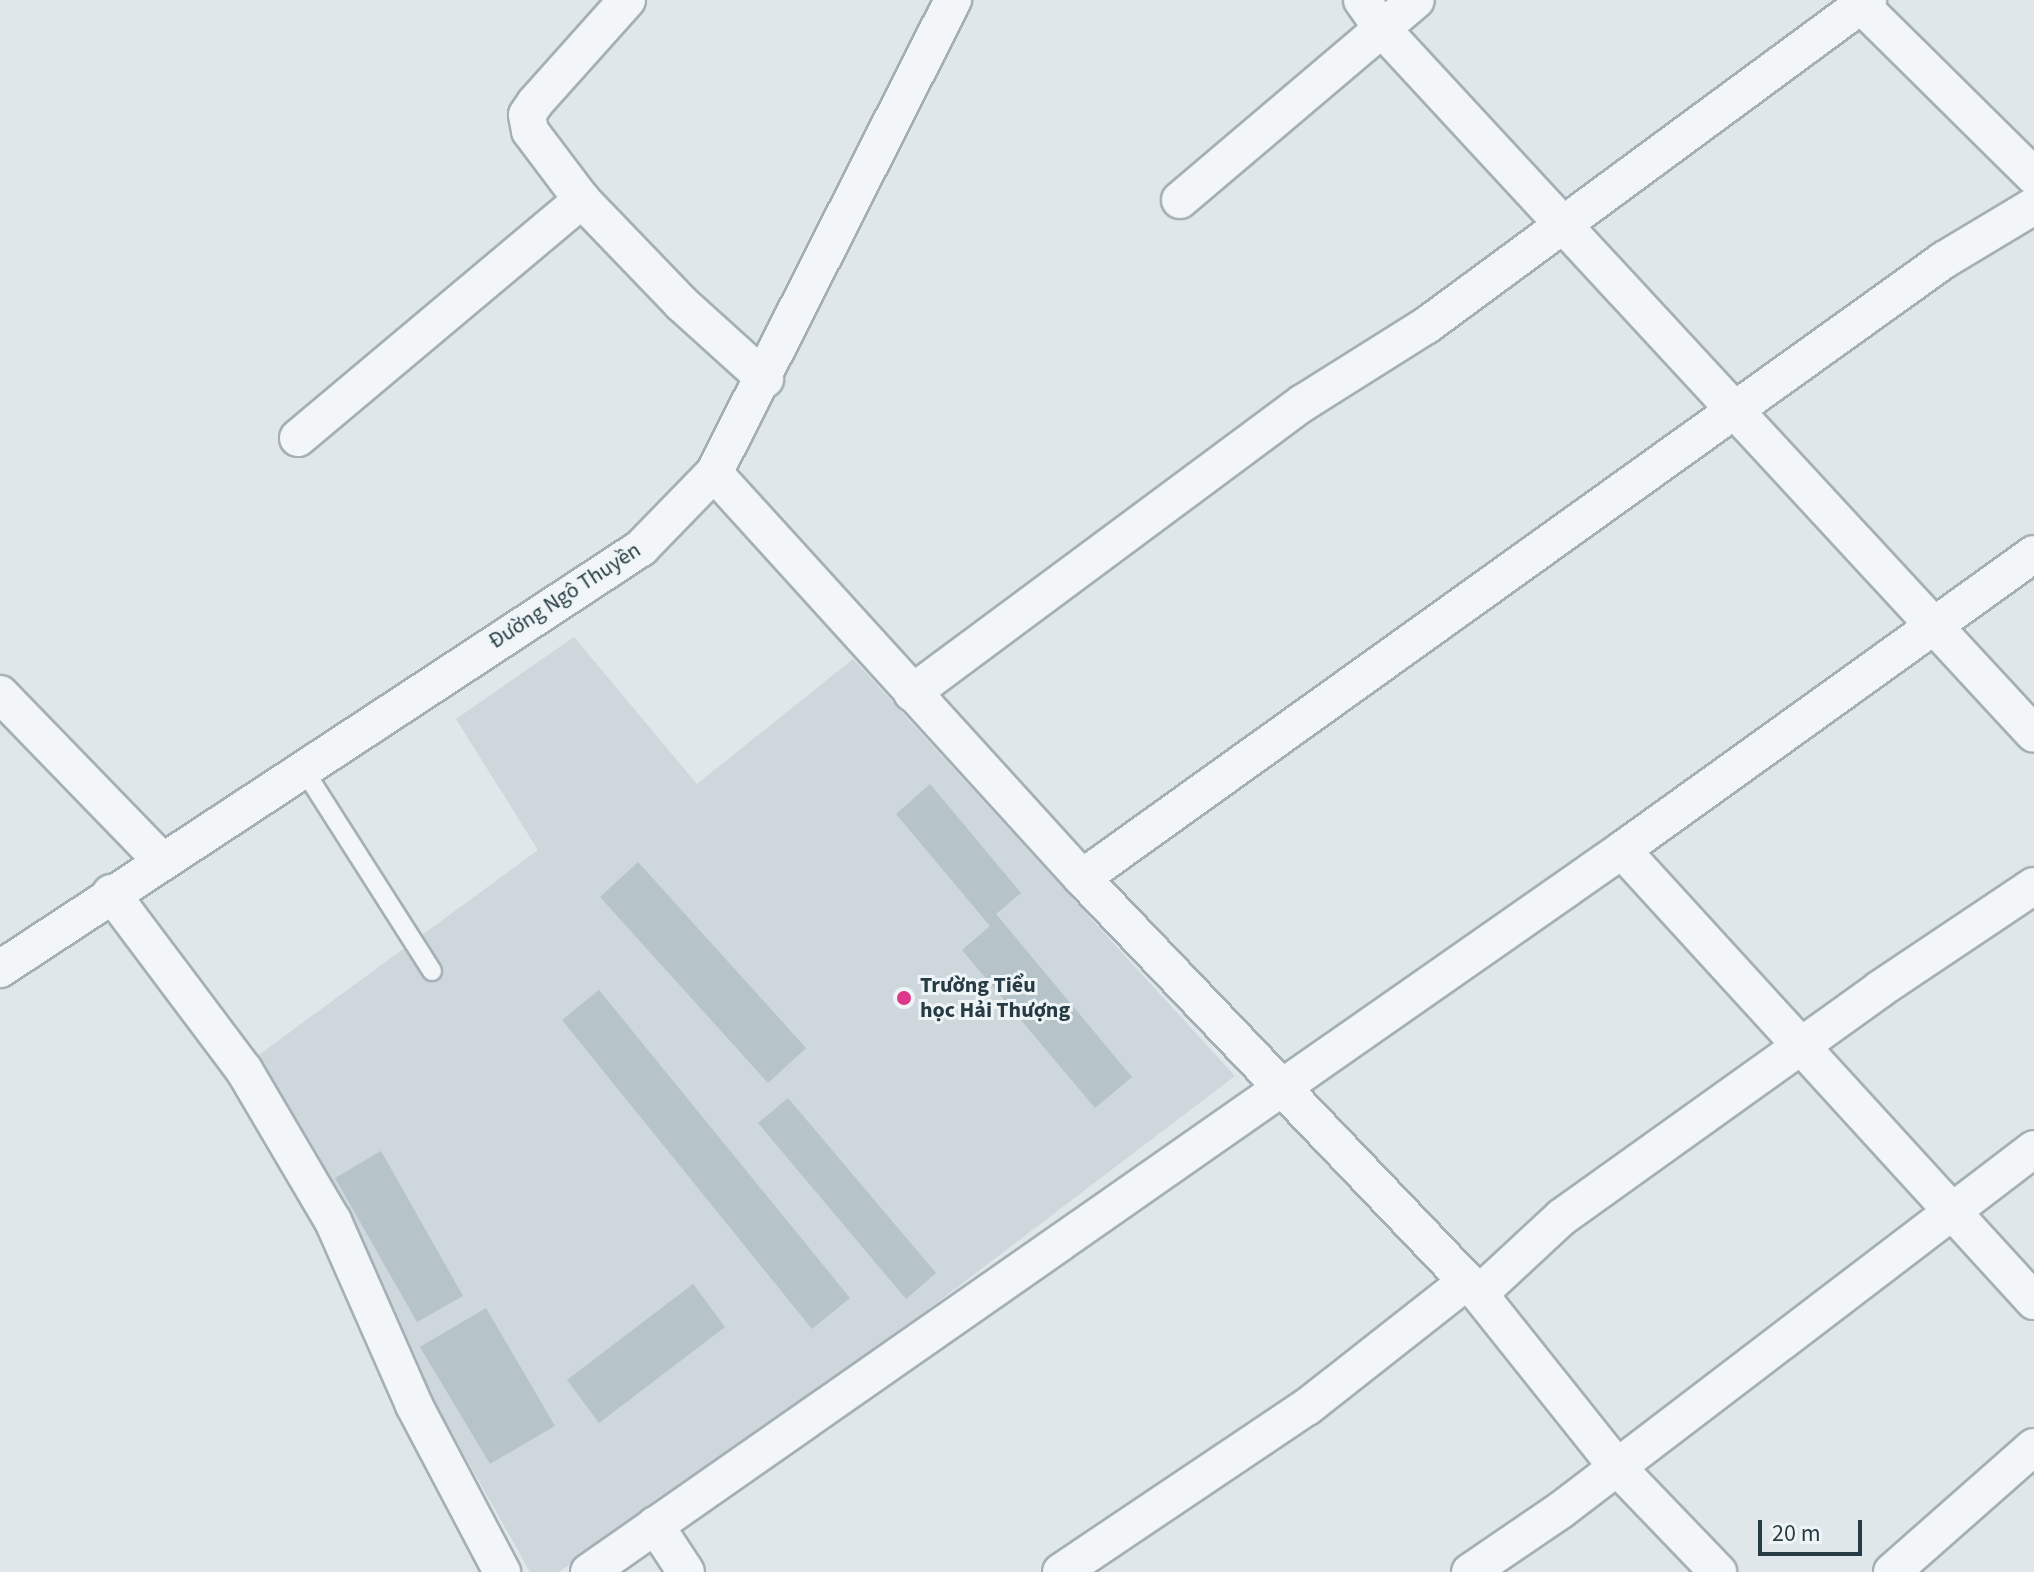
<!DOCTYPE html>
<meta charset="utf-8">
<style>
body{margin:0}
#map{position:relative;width:2034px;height:1572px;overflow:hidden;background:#dfe7ea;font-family:"Source Sans 3",sans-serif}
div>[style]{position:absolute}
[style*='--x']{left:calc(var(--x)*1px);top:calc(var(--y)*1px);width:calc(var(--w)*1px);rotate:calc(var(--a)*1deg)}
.built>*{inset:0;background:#cdd7dc}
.building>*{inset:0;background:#b6c3c8}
.roads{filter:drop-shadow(2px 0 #a4b0b5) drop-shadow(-2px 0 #a4b0b5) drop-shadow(0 2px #a4b0b5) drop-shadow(0 -2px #a4b0b5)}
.lane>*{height:18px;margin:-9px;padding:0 9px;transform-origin:9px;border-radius:9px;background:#f2f6f8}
.street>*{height:36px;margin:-18px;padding:0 18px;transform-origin:18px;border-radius:18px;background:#f2f6f8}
.dots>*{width:22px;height:22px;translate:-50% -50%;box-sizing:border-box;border:4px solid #eff5f7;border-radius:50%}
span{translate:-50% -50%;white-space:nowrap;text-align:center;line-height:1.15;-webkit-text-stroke:6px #eff5f7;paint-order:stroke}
.street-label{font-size:22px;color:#263b43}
.poi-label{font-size:22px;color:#263b43;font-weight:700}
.left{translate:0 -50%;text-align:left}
.scale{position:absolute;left:1758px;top:1520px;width:104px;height:36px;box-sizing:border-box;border:4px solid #263b43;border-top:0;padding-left:10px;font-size:24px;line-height:28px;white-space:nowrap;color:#263b43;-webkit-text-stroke:6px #eff5f7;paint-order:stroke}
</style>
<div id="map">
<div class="built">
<div style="clip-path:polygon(574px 637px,697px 784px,853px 659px,1235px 1076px,909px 1324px,559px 1572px,530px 1572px,245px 1065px,538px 850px,456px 719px)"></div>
</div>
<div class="building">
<div style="clip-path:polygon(930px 784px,1021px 893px,996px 914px,1132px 1077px,1095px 1108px,962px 950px,990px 926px,896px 814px)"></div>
<div style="clip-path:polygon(638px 862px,806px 1048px,768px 1083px,600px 897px)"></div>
<div style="clip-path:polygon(599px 990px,850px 1298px,812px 1329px,562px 1020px)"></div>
<div style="clip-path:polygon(788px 1098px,936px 1273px,906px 1299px,758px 1123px)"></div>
<div style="clip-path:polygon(381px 1151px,463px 1296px,417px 1322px,335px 1178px)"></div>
<div style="clip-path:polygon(693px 1284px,725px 1327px,599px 1423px,567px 1380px)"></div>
<div style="clip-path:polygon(486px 1308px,555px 1426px,490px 1464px,420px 1347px)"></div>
</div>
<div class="roads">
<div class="lane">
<div style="--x:302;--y:767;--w:242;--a:57.5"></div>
</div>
<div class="street">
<div style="--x:627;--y:0;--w:138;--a:131.8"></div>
<div style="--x:535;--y:103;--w:14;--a:124"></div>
<div style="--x:527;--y:115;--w:16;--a:79"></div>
<div style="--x:530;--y:131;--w:86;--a:53"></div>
<div style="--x:582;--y:200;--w:144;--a:46.1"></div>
<div style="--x:682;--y:304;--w:112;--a:42.1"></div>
<div style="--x:1362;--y:0;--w:38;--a:55"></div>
<div style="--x:1384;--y:31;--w:957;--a:47.24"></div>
<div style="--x:1856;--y:0;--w:250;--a:44.7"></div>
<div style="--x:1180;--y:200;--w:309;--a:-40.3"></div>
<div style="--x:298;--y:438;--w:371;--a:-40"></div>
<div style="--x:714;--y:473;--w:547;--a:47.74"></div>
<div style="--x:1082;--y:878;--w:575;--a:46.34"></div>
<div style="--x:1479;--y:1294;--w:221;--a:51.4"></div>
<div style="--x:1617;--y:1467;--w:146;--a:46.1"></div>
<div style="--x:912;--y:693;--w:487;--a:-36.6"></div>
<div style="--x:1303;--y:403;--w:146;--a:-32.2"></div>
<div style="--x:1427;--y:325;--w:548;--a:-36.39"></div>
<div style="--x:0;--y:694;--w:230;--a:45.9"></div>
<div style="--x:1622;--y:850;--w:611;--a:47.59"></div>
<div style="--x:1082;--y:878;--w:1061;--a:-35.64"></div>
<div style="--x:1944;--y:260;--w:105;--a:-31"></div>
<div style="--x:111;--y:893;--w:221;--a:53.1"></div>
<div style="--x:244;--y:1070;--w:175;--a:59.5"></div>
<div style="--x:333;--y:1221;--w:201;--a:66.2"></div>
<div style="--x:414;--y:1405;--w:189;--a:62.2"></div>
<div style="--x:0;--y:969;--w:767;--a:-33.3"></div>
<div style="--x:641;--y:548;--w:105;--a:-45.8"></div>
<div style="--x:714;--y:473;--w:530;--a:-63.19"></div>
<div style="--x:1479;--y:1294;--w:113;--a:-42.9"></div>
<div style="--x:1562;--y:1217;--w:391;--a:-35.6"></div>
<div style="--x:1880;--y:989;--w:185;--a:-33.8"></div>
<div style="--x:655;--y:1525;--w:56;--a:56.6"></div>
<div style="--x:589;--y:1572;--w:1260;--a:-34.95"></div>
<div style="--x:1622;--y:850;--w:507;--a:-35.7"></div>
<div style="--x:1061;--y:1572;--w:296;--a:-33.9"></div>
<div style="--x:1307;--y:1407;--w:202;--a:-38.2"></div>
<div style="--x:1470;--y:1572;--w:110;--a:-34.3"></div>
<div style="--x:1561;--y:1510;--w:595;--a:-37.35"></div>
<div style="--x:1892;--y:1572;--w:189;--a:-41.4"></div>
</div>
</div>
<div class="dots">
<div style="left:904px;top:998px;background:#dd368a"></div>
</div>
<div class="street-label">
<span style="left:565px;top:596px;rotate:-33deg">Đường Ngô Thuyền</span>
</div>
<div class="poi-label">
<span class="left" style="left:920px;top:998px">Trường Tiểu<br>học Hải Thượng</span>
</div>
<div class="scale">20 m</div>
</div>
